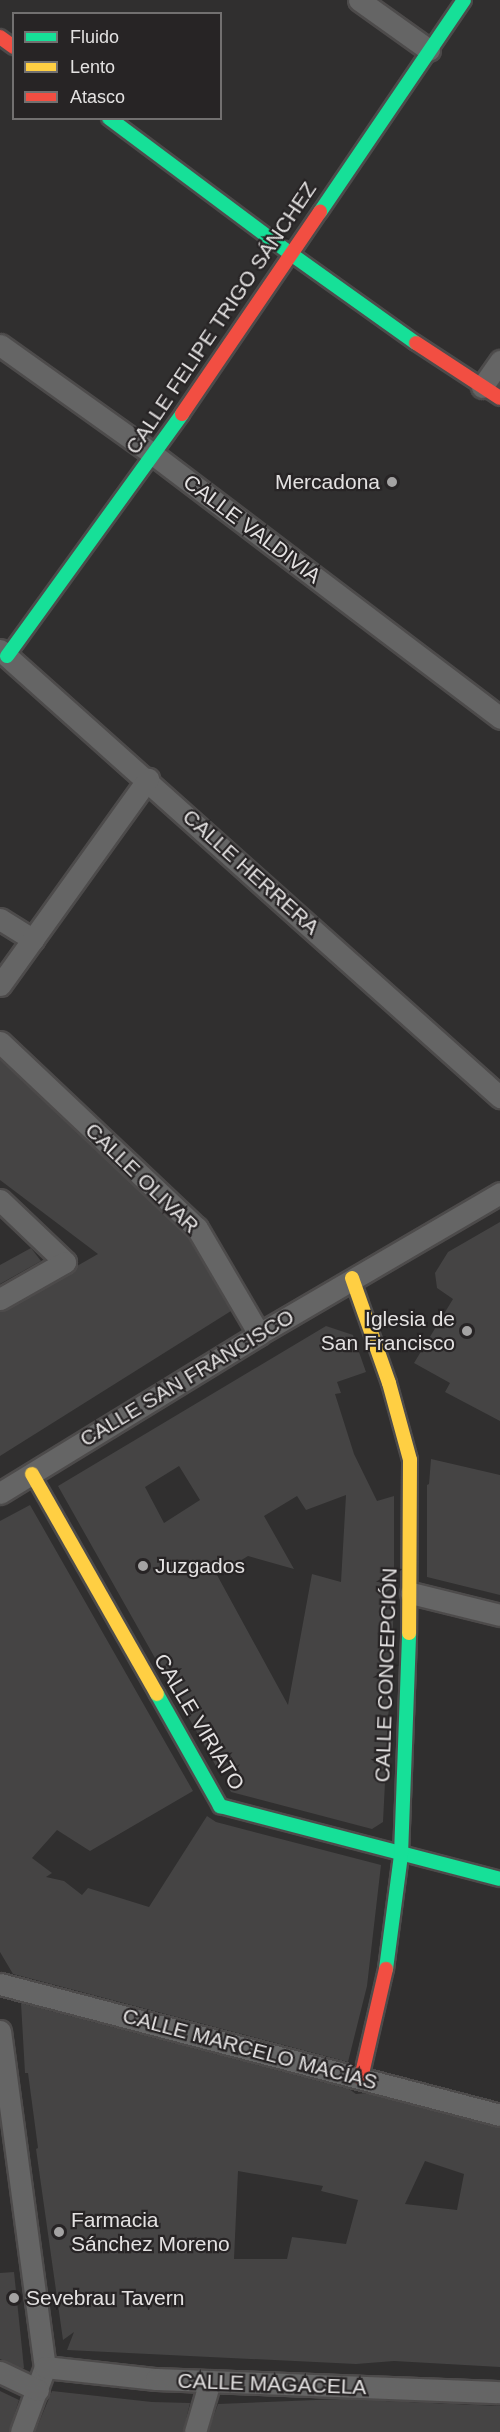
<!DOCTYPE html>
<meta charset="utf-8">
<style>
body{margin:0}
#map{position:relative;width:500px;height:2432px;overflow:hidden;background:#302f2f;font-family:Arial,sans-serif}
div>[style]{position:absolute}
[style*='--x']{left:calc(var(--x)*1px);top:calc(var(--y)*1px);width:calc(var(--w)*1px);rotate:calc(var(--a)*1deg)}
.building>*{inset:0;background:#454444}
.roads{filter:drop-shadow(2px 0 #4d4b4b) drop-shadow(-2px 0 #4d4b4b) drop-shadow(0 2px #4d4b4b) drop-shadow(0 -2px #4d4b4b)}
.street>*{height:21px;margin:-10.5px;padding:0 10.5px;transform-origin:10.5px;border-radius:10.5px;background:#656565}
.fast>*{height:14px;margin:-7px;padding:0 7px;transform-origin:7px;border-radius:7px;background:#16e098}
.slow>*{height:14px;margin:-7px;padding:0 7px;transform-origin:7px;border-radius:7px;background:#ffcf43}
.jam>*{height:14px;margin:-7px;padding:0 7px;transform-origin:7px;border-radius:7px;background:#f24e42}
.dots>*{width:16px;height:16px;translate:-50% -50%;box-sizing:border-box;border:3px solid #272425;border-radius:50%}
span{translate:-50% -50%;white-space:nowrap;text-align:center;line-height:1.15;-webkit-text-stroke:4.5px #272425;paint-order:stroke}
.street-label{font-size:21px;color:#e3e1e1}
.poi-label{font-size:21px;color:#e3e1e1}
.right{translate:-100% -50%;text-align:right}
.left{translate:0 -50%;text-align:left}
.legend{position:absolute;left:12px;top:12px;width:210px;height:108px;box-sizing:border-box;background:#272425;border:2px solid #727070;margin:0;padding:8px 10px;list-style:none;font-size:18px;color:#e3e1e1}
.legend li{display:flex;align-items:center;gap:12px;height:30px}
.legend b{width:30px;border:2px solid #727070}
</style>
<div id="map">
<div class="building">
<div style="clip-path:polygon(0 1060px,187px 1236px,231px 1311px,0 1456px,0 1312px,71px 1273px,77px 1266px,98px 1254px,0 1180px)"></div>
<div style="clip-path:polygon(500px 1222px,500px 1421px,445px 1392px,450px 1383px,414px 1363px,453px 1299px,437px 1288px,435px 1273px,448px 1252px)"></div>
<div style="clip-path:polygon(31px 1248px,41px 1261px,0 1284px,0 1265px)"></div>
<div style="clip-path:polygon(evenodd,326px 1326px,353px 1335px,366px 1372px,337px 1382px,341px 1393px,335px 1394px,354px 1454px,377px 1501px,394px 1496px,394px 1586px,384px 1594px,394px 1605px,383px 1822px,372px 1829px,231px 1792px,227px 1785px,240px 1764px,221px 1775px,58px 1486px,326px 1326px,179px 1466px,200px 1500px,164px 1523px,145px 1487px,179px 1466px,326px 1326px,346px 1495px,341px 1582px,312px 1574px,288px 1705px,217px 1575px,248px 1556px,294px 1569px,264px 1516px,297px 1496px,306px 1510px,346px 1495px)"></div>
<div style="clip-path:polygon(431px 1459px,500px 1475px,500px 1595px,427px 1577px,427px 1485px,429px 1484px)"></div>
<div style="clip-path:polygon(30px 1505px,193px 1791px,90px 1851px,57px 1830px,32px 1858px,52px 1873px,46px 1877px,64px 1881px,82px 1895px,88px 1888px,149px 1907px,207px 1816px,216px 1822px,381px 1865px,367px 1986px,348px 2062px,13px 1974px,0 1952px,0 1521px)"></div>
<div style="clip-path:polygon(evenodd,21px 2003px,349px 2089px,356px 2094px,367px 2093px,500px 2127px,500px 2367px,394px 2361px,356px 2364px,67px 2350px,74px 2332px,63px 2340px,36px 2149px,38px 2148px,28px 2073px,25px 2073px,21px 2003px,425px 2161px,464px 2174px,457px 2210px,405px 2204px,425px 2161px,21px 2003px,238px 2171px,323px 2186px,321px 2191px,358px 2200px,346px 2244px,292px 2237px,287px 2259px,234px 2259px,238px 2171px)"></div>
<div style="clip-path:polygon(14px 2272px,24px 2368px,22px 2369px,0 2359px,0 2273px)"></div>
<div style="clip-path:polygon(0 2391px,19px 2400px,9px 2432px,0 2432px)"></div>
<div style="clip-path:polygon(52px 2391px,152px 2402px,190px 2403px,183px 2432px,35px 2432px)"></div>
<div style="clip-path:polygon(340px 2399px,500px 2406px,500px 2432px,208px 2432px,218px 2404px)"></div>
</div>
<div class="roads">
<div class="street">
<div style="--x:359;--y:0;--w:86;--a:35.5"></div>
<div style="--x:0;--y:345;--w:189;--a:35.5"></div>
<div style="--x:154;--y:455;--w:435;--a:37.2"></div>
<div style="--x:482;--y:387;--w:32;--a:-55"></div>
<div style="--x:0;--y:650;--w:671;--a:41.8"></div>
<div style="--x:0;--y:919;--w:39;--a:32"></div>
<div style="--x:0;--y:985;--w:254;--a:-54.3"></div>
<div style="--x:0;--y:1042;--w:271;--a:43.4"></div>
<div style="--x:197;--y:1228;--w:123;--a:59.7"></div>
<div style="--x:0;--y:1200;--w:90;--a:43.6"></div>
<div style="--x:65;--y:1262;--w:75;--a:150.4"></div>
<div style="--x:0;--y:1493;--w:304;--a:-31.5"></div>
<div style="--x:259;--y:1334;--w:279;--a:-30.3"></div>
<div style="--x:411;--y:1593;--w:92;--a:13.9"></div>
<div style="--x:0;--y:1984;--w:517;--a:14.68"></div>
<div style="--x:0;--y:2031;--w:339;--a:82.4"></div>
<div style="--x:45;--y:2367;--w:69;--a:110.3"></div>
<div style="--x:45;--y:2367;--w:112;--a:6.2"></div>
<div style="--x:156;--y:2379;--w:344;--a:2.2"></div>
<div style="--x:0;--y:2372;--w:42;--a:25.3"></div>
<div style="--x:195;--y:2432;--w:53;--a:-73.6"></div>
</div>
<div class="fast">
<div style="--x:109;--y:118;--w:227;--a:36.8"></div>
<div style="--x:291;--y:254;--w:153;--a:35.5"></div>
<div style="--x:320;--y:212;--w:256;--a:-55.8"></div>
<div style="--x:7;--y:656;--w:299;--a:-54.1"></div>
<div style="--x:157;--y:1694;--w:129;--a:60.6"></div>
<div style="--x:220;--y:1806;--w:289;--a:14.6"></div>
<div style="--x:386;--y:1969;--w:115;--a:-82.5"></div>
<div style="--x:401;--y:1855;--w:222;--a:-87.9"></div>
</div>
<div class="slow">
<div style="--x:352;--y:1278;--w:111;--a:70.6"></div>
<div style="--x:389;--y:1383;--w:80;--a:74.7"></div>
<div style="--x:410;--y:1460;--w:173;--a:90.3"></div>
<div style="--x:32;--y:1474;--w:253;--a:60.4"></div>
</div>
<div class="jam">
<div style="--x:0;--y:37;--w:17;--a:36"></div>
<div style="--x:416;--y:343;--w:100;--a:33.2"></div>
<div style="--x:182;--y:414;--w:245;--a:-55.7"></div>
<div style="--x:361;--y:2078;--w:112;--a:-77.1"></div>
</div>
</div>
<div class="dots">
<div style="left:392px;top:482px;background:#a4a3a3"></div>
<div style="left:467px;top:1331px;background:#a4a3a3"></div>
<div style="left:143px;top:1566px;background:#a4a3a3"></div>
<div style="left:59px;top:2232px;background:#a4a3a3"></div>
<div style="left:14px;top:2298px;background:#a4a3a3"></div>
</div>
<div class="street-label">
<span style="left:221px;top:318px;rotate:-56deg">CALLE FELIPE TRIGO SÁNCHEZ</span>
<span style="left:252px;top:529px;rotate:37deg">CALLE VALDIVIA</span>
<span style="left:251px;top:872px;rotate:42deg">CALLE HERRERA</span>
<span style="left:142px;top:1178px;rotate:44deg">CALLE OLIVAR</span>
<span style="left:187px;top:1378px;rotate:-31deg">CALLE SAN FRANCISCO</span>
<span style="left:386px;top:1675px;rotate:-88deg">CALLE CONCEPCIÓN</span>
<span style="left:199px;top:1722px;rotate:59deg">CALLE VIRIATO</span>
<span style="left:250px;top:2049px;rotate:15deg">CALLE MARCELO MACÍAS</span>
<span style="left:272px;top:2384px;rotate:2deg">CALLE MAGACELA</span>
</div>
<div class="poi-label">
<span class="right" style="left:380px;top:482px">Mercadona</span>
<span class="right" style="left:455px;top:1331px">Iglesia de<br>San Francisco</span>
<span class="left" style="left:155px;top:1566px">Juzgados</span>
<span class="left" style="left:71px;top:2232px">Farmacia<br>Sánchez Moreno</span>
<span class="left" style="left:26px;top:2298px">Sevebrau Tavern</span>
</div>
<ul class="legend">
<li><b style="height:8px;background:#16e098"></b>Fluido</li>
<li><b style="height:8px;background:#ffcf43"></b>Lento</li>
<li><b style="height:8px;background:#f24e42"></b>Atasco</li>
</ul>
</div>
